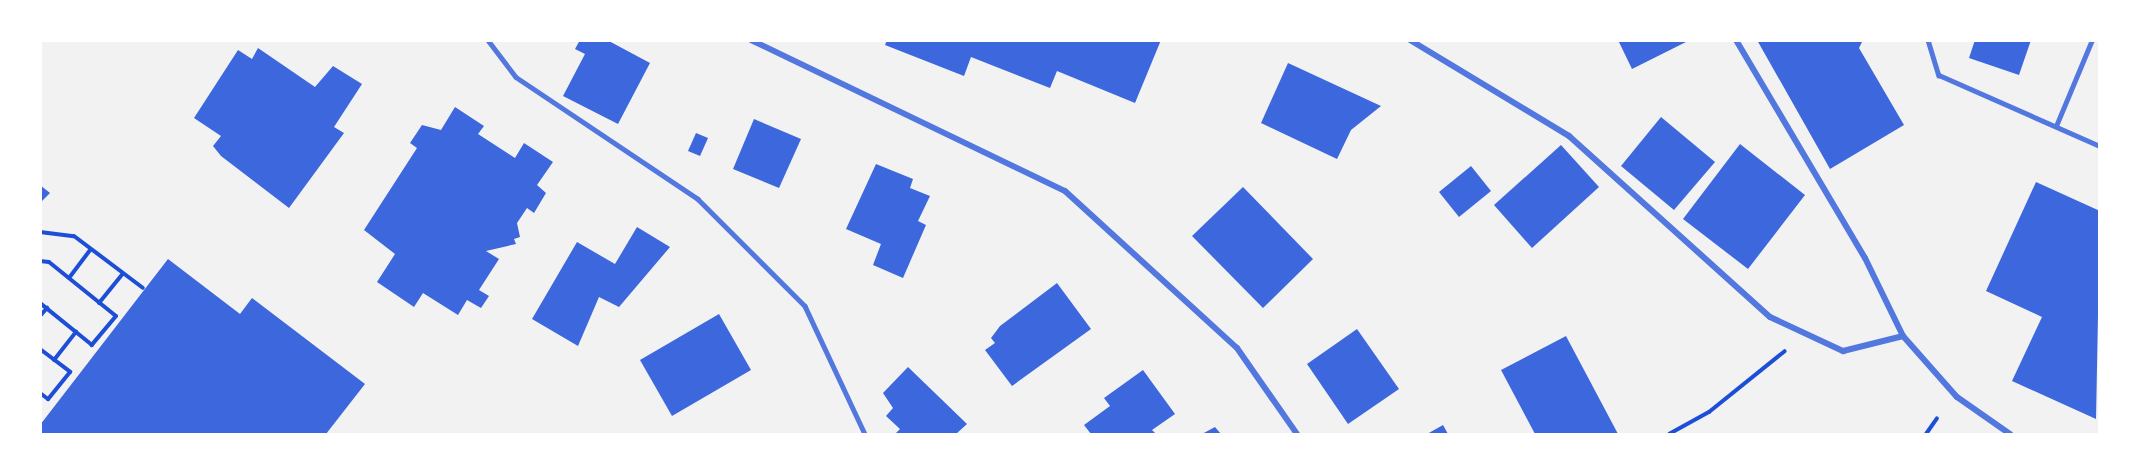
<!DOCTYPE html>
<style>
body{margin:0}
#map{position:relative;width:2140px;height:475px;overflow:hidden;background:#f2f2f2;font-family:Rubik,sans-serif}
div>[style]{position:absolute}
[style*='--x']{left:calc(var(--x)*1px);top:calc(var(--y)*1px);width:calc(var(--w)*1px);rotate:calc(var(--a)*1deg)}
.building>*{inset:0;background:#3d67dc}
.path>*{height:4px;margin:-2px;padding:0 2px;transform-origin:2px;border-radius:2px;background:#1d4ed8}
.service>*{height:4.5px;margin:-2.25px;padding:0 2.25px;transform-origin:2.25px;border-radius:2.25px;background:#5277de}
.minor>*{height:6px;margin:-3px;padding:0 3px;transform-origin:3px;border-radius:3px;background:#5277de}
span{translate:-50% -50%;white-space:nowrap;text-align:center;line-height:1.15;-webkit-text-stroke:4.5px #fff;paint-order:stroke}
.frame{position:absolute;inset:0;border:42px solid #fff;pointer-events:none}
</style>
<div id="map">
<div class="building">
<div style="clip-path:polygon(580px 40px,607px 40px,650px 63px,618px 124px,563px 96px,585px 54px,575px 49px)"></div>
<div style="clip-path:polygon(887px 40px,1161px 40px,1135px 103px,1057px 71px,1050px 88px,971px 57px,964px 76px,885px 45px)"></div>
<div style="clip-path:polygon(1618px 40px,1690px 40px,1632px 69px)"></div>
<div style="clip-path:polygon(1757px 40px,1863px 40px,1859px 48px,1904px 125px,1830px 169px)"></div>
<div style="clip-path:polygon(1975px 40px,2031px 40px,2019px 75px,1969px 58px)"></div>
<div style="clip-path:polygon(258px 48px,315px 87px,333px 66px,362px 84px,334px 127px,344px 133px,289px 208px,221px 156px,213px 146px,221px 136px,194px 118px,238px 50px,252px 59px)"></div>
<div style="clip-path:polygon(1288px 63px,1381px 106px,1351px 130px,1337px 159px,1261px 123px)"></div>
<div style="clip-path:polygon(455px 107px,484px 126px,478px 134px,515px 158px,524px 143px,553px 162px,537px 185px,546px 193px,534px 213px,527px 208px,517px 223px,520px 237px,514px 239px,516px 244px,486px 251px,499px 259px,479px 290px,489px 296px,481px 308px,467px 300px,458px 315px,423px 293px,414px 307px,377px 282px,395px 254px,364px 230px,417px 148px,410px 143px,422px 125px,441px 130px)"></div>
<div style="clip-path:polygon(1661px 117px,1715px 162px,1674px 210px,1621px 166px)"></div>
<div style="clip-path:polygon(754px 119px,801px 139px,779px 188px,733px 169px)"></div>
<div style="clip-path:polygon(696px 133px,708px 138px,700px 156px,688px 151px)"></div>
<div style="clip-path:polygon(1740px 144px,1805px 195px,1748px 269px,1683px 219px)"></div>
<div style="clip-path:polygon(1561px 145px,1599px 187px,1532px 248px,1494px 205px)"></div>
<div style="clip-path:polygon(876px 164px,913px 179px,910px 188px,930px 196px,918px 221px,926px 225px,903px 278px,873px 265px,881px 244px,846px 229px)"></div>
<div style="clip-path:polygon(1471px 166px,1491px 191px,1459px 217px,1439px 192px)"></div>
<div style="clip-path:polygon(2036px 182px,2100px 211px,2096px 419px,2012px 381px,2042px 317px,1986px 291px)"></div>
<div style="clip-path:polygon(40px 185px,50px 193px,40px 203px)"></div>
<div style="clip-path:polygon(1243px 187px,1313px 259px,1263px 308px,1192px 236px)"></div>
<div style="clip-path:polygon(637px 227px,670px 247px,619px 307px,599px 297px,578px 346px,532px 319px,577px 242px,615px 264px)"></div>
<div style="clip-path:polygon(168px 259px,240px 314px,252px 298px,365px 384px,326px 434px,40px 434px,40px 425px)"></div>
<div style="clip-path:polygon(1057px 283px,1091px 329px,1012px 386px,985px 350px,995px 343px,991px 338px,1000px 326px)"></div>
<div style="clip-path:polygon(719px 314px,751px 370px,672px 416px,640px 360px)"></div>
<div style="clip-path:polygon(1357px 329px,1399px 389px,1348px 424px,1307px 364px)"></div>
<div style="clip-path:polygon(1566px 336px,1618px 434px,1535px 434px,1501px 370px)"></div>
<div style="clip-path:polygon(908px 367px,967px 424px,956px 434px,895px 434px,900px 429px,886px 416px,893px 408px,883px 393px)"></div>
<div style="clip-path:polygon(1143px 370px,1175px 414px,1152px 430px,1156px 434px,1091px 434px,1084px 425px,1110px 406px,1104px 398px)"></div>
<div style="clip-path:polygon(1443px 425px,1448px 434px,1427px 434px)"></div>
<div style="clip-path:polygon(1215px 427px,1221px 434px,1202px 434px)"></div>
</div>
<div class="path">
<div style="--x:40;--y:232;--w:34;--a:7"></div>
<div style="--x:74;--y:236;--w:86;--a:37"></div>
<div style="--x:40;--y:261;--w:9;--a:6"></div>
<div style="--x:49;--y:262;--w:86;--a:38.9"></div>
<div style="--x:116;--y:316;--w:38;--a:130"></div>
<div style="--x:92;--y:345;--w:67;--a:-141.1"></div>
<div style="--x:69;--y:278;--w:36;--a:-53"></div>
<div style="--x:99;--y:303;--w:38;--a:-51"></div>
<div style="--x:40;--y:316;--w:11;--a:-49"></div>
<div style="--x:40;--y:349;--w:38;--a:37"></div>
<div style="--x:70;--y:372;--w:35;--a:129"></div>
<div style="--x:48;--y:399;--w:10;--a:-143"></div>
<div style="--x:54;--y:360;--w:36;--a:-52"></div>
<div style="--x:1669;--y:434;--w:46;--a:-28.8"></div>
<div style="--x:1709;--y:412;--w:97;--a:-38.8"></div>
<div style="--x:1926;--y:434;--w:19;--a:-55"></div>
</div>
<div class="service">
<div style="--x:488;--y:40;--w:46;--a:52.9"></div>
<div style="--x:516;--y:77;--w:219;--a:33.8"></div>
<div style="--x:698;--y:199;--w:151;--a:45"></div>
<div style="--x:805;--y:306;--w:141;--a:64.9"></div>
<div style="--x:1928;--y:40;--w:37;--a:73"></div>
<div style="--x:1939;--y:75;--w:176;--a:23.8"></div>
<div style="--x:2056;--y:126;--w:93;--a:-67.3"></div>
</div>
<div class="minor">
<div style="--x:751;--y:40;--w:348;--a:25.7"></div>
<div style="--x:1065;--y:191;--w:233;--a:42.4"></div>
<div style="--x:1237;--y:348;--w:105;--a:55.1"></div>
<div style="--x:1410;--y:40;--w:186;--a:31.1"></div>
<div style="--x:1569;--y:136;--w:270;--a:42"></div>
<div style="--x:1770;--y:317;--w:81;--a:25"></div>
<div style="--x:1843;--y:351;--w:62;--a:-14"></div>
<div style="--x:1736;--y:40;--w:253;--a:59.4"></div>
<div style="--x:1865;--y:258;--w:87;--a:64"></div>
<div style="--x:1903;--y:336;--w:81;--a:48.5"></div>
<div style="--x:1957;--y:397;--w:65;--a:34.9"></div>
</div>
<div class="frame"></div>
</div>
